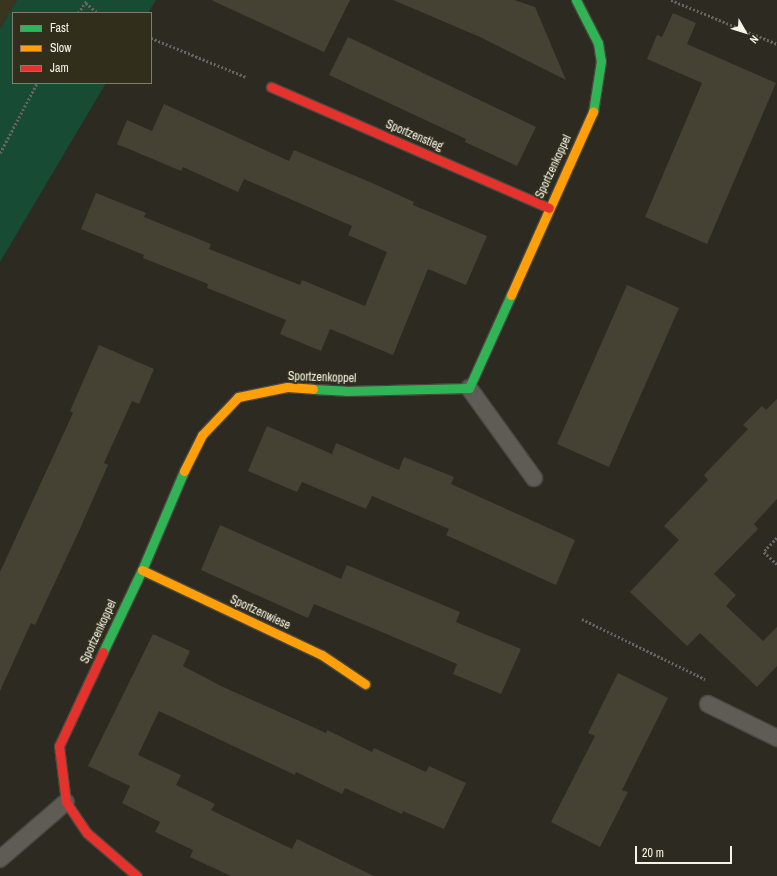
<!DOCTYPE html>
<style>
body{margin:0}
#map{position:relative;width:777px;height:876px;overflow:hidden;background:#2c2a21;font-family:"Archivo Narrow",sans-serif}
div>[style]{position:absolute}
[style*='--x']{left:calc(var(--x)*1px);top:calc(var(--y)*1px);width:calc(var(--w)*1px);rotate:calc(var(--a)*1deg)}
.built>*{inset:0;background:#39351e}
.green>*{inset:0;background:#174b34}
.building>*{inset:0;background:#454234}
.path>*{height:2.5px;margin-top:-1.25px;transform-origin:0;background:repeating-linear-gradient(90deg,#66655f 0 2px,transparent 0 4px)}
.roads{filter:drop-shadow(1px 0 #49483f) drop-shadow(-1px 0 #49483f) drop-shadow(0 1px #49483f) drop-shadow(0 -1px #49483f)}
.lane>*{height:16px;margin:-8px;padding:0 8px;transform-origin:8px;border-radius:8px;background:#5e5c55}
.fast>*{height:9px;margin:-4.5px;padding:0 4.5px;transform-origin:4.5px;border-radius:4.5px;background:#30b455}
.slow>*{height:9px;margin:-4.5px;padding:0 4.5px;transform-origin:4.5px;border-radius:4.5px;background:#ff9f0a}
.jam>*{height:9px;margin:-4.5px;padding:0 4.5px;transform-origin:4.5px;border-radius:4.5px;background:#e5322d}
span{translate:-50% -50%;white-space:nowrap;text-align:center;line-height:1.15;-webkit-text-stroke:3.5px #312e1c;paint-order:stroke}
.street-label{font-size:12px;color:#f5f3e8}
.legend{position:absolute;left:12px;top:12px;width:140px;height:72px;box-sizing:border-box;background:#312e1c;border:1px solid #7f7d6e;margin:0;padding:5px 7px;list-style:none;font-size:12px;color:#f5f3e8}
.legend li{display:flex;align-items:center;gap:8px;height:20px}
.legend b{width:20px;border:1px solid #7f7d6e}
.north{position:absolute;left:725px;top:12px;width:40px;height:40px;-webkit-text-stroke:3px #312e1c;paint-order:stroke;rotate:129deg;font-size:11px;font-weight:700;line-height:16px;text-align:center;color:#f5f3e8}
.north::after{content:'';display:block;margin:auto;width:14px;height:18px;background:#f5f3e8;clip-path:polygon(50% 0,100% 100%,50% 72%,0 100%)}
.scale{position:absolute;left:635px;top:846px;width:97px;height:18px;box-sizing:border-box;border:2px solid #f5f3e8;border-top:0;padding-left:5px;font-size:12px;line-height:14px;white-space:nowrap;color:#f5f3e8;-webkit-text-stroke:3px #312e1c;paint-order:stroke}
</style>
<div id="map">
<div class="built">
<div style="clip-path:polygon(0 0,17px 0,0 29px)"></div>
</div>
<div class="green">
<div style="clip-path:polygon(17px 0,156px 0,148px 13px,13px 13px,13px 83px,106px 83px,0 262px,0 29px)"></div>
</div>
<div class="building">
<div style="clip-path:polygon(211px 0,350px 0,324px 52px)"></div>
<div style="clip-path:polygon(393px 0,514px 0,535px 7px,566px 80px,480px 37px)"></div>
<div style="clip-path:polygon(673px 13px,696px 23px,687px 44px,776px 83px,707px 244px,645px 217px,702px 83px,647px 59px,657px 35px,662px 37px)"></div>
<div style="clip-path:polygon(348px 37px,536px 127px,517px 166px,465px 142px,466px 139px,329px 75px)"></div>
<div style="clip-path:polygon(164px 104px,289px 161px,294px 150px,372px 183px,414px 202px,413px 205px,487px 236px,466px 285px,428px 269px,393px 355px,330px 329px,321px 351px,280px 334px,286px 320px,207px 288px,208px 284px,143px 258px,144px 255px,81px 229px,96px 193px,146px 213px,144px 217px,211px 244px,209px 249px,300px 285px,302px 280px,365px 306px,387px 252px,348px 235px,352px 226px,244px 179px,238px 192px,183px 167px,181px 171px,117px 144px,127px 120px,152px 131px)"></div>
<div style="clip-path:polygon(627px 285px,679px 308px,609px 467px,557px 444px)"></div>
<div style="clip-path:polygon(99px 345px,154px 369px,139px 404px,132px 401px,104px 463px,108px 465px,79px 531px,35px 625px,31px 623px,0 691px,0 572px,73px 413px,70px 411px)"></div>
<div style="clip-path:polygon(777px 399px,777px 499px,754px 524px,758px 529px,714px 574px,736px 595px,726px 606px,763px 641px,777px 627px,777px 666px,757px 687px,700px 633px,687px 646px,630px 592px,679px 540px,664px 526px,708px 480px,704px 475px,748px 429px,743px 425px,762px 406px,766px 410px)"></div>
<div style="clip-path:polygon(267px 426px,332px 454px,336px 443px,399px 470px,404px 457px,454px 477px,451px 484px,575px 540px,556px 585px,446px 535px,449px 529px,372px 496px,366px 509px,302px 482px,297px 492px,248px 471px)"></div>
<div style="clip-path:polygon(220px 525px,341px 579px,347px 565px,460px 612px,456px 622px,521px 649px,501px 694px,453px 674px,457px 664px,377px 630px,314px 604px,308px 618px,201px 570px)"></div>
<div style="clip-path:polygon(153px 634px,190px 651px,183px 666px,221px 686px,326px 733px,327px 730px,372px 752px,374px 748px,426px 772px,429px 766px,466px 783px,444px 829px,403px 811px,402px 814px,345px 788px,342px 794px,296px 772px,295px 775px,159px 711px,138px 755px,181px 775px,176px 785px,215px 804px,211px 810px,292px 849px,297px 839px,374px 876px,231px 876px,190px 857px,193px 850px,155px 832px,160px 822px,122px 803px,130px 786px,88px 766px)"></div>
<div style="clip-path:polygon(618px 673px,668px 698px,622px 790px,628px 792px,600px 847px,551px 822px,595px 736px,588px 733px)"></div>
</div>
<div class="path">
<div style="--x:671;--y:0;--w:115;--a:22.5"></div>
<div style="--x:86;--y:3;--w:16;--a:40"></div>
<div style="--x:78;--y:13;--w:16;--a:-55"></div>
<div style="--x:151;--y:38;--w:103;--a:22.3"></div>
<div style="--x:0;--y:153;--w:79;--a:-62.1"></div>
<div style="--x:777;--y:538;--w:19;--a:133"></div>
<div style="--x:764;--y:552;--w:18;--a:43"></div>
<div style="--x:582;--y:619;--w:137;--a:26"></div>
</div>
<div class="roads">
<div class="lane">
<div style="--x:469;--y:388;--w:111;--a:54.2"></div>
<div style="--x:708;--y:704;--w:77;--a:26.2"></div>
<div style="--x:0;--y:859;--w:87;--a:-40.8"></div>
</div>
<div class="fast">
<div style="--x:576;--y:0;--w:48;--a:62.9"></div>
<div style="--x:598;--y:43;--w:18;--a:81"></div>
<div style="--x:601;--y:61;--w:52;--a:98.9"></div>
<div style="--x:313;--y:389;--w:33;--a:3"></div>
<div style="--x:346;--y:391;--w:123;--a:-1.4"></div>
<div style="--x:469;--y:388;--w:102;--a:-65.7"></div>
<div style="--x:103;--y:652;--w:91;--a:-64.6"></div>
<div style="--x:142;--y:570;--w:108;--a:-67"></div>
</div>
<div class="slow">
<div style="--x:511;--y:295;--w:201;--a:-65.9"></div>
<div style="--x:184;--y:471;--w:40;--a:-63.4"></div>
<div style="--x:202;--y:435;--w:52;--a:-46.5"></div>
<div style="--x:238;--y:397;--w:50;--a:-11.5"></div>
<div style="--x:287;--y:387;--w:26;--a:4"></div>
<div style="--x:142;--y:570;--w:199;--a:25.3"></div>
<div style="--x:322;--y:655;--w:52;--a:34"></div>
</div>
<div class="jam">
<div style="--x:271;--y:87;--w:303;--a:23.5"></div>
<div style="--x:103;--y:652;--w:104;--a:115.1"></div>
<div style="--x:59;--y:746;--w:56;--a:82.9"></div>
<div style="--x:66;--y:802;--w:37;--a:56"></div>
<div style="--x:87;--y:833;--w:66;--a:40.7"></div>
</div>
</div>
<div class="street-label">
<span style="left:414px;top:136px;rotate:23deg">Sportzenstieg</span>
<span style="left:554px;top:167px;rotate:-65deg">Sportzenkoppel</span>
<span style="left:322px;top:378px;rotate:2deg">Sportzenkoppel</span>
<span style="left:260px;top:613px;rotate:25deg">Sportzenwiese</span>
<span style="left:99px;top:632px;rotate:-65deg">Sportzenkoppel</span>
</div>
<ul class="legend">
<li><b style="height:5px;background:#30b455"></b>Fast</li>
<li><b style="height:5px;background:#ff9f0a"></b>Slow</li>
<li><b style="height:5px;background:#e5322d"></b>Jam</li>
</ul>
<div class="north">N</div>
<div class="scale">20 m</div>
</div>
